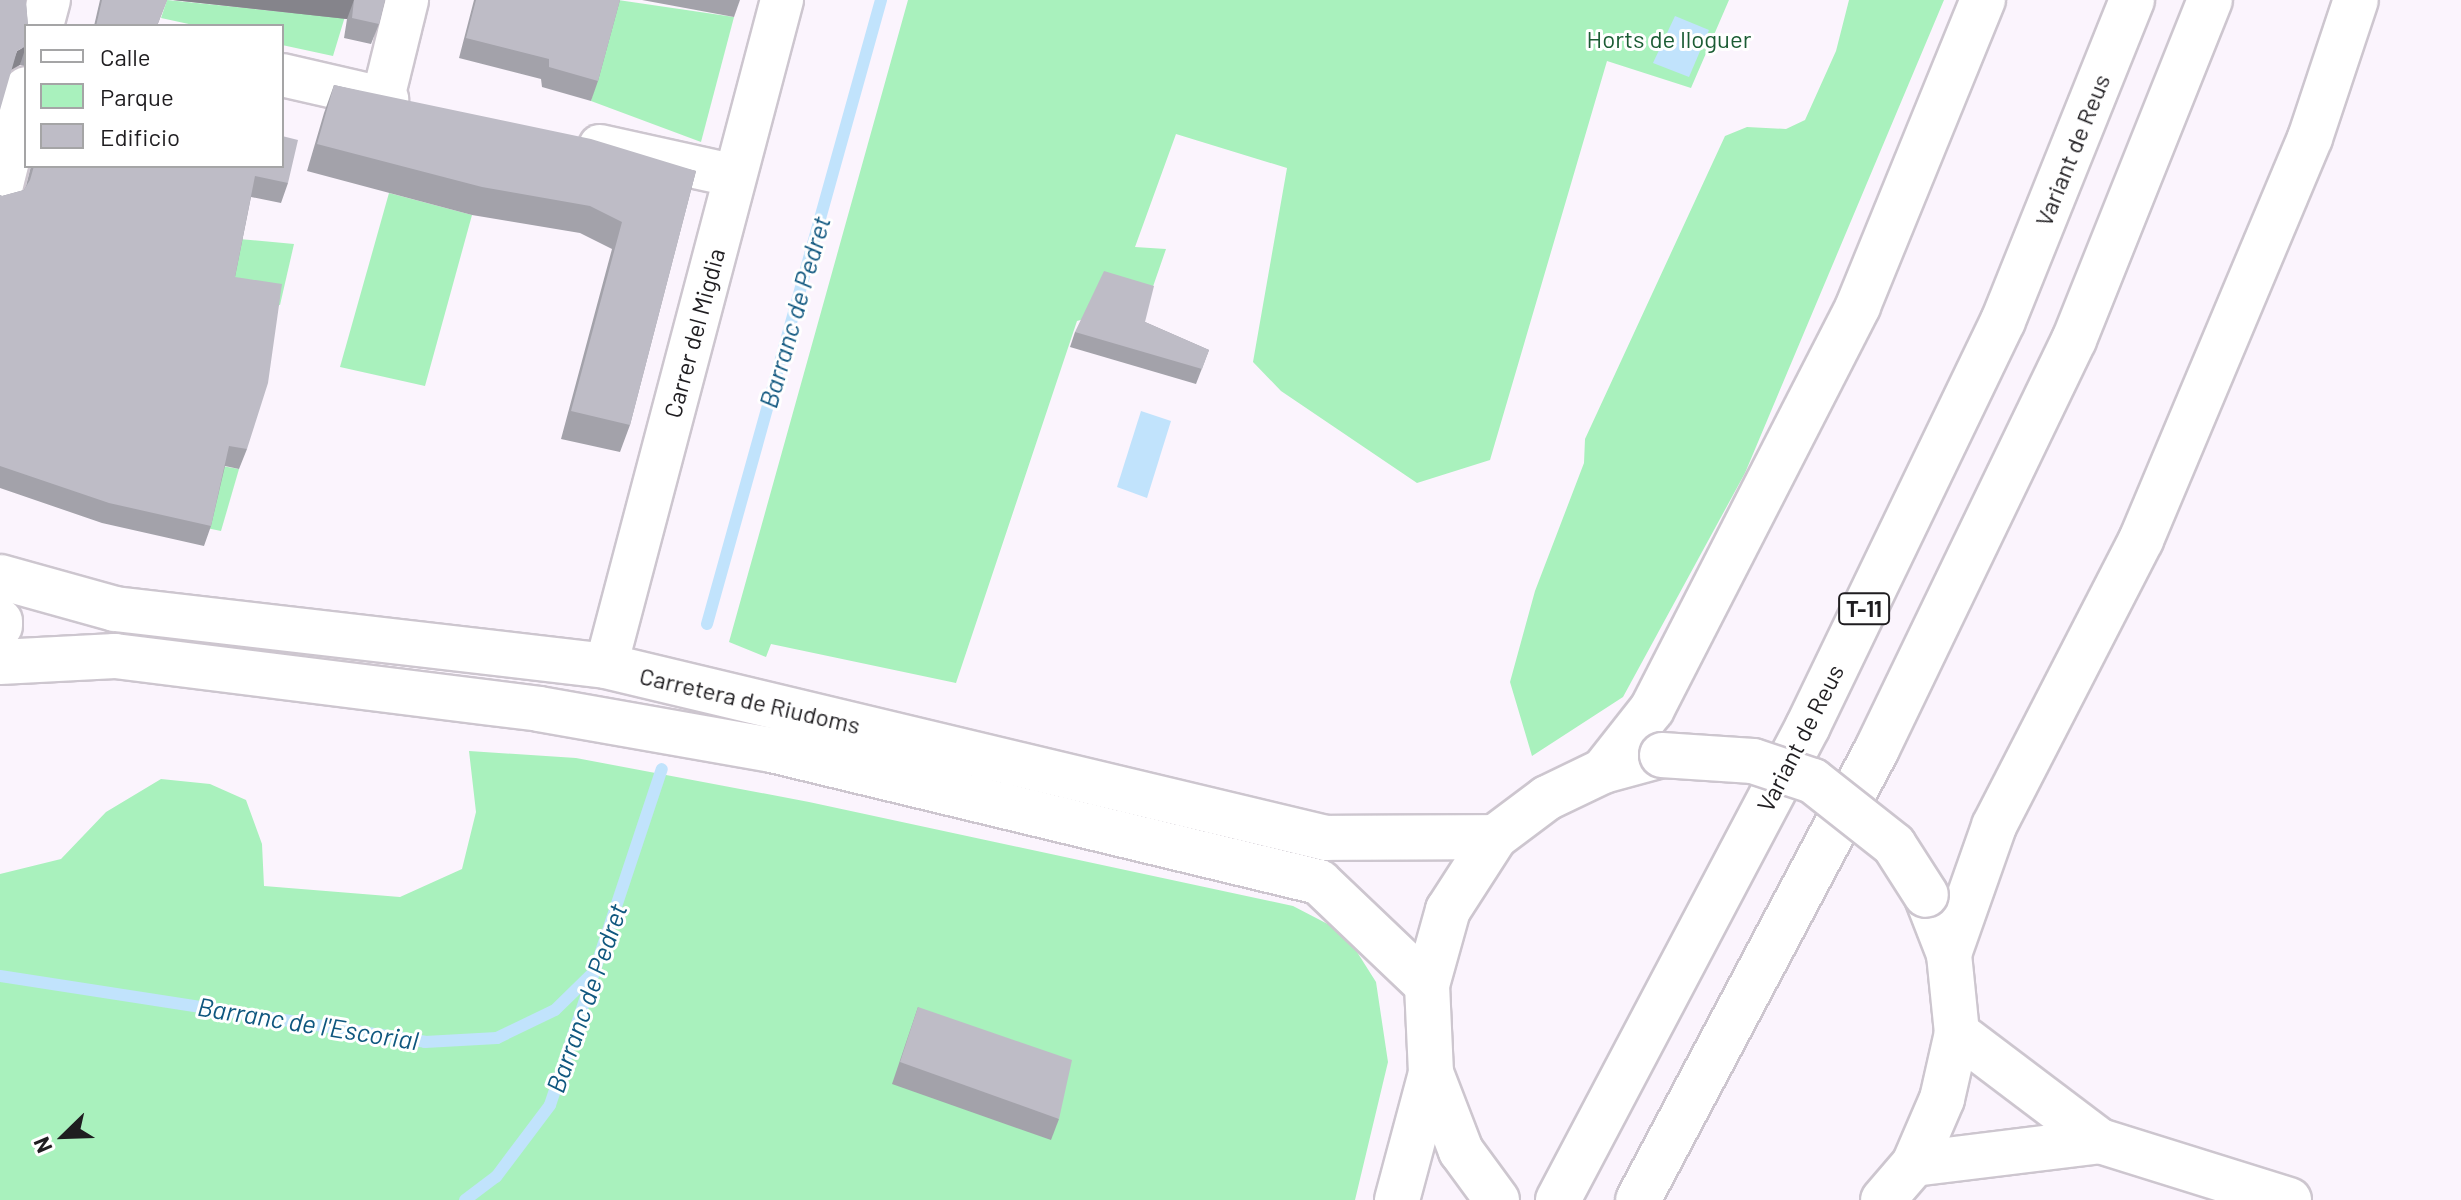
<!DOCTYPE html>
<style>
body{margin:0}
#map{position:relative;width:2461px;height:1200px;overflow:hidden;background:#fbf4fd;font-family:Barlow,sans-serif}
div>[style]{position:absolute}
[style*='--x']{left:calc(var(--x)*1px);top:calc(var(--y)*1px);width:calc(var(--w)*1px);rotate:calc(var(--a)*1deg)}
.green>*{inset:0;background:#a9f1bd}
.water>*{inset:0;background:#c1e3fc}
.stream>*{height:12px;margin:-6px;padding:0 6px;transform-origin:6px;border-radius:6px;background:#c1e3fc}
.roads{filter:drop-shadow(2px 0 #cdc6cf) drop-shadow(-2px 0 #cdc6cf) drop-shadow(0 2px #cdc6cf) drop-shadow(0 -2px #cdc6cf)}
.minor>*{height:42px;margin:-21px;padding:0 21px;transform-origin:21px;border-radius:21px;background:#fff}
.tertiary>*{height:44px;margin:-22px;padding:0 22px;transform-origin:22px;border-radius:22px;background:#fff}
.secondary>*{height:44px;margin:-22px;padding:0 22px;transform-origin:22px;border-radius:22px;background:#fff}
.motorway>*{height:44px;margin:-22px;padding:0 22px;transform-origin:22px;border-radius:22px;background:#fff}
.bridges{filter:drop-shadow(2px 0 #cdc6cf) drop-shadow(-2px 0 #cdc6cf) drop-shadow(0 2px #cdc6cf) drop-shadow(0 -2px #cdc6cf)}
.secondary-bridge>*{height:44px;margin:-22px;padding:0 22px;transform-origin:22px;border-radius:22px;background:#fff}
.wall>*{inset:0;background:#a3a2aa}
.shaded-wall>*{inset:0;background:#85848b}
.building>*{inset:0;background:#bebcc6}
span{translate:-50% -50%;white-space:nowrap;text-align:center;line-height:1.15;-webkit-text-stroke:6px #fff;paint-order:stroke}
.shield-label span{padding:2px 6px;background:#fff;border:2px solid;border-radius:6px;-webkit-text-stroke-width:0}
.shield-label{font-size:22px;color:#1f1d20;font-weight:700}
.park-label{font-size:24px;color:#1b5c34}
.street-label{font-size:24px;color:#1f1d20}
.water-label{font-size:26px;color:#0f577f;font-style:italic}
.legend{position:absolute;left:24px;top:24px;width:260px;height:144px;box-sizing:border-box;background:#fff;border:2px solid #a5a5a6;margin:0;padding:10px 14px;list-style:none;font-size:24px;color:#1f1d20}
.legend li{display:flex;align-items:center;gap:16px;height:40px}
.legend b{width:40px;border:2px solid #a5a5a6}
.north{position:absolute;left:24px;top:1096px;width:80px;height:80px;-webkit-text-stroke:6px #fff;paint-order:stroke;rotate:247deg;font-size:22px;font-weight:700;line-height:32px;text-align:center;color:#1f1d20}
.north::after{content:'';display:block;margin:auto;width:28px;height:36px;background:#1f1d20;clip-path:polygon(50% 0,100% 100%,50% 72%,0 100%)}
</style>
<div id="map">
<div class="green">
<div style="clip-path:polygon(167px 0,294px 13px,350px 0,333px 56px,282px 45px,282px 26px,198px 26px,161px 18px)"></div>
<div style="clip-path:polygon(618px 0,734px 17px,701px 142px,591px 101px)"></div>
<div style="clip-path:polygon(908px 0,1729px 0,1691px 88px,1607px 61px,1490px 460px,1417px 483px,1281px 391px,1253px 362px,1287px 168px,1176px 134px,1135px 247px,1166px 249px,1148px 301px,1077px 321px,956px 683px,771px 644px,766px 657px,729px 642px)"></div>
<div style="clip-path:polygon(1849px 0,1944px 0,1745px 473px,1623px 697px,1532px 756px,1510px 682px,1535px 591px,1584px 463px,1585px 439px,1725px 136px,1747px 127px,1786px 129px,1805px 120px,1836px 51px)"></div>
<div style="clip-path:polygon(389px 193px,472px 215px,425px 386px,340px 367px)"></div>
<div style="clip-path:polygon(239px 239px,294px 244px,280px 305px,228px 297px)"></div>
<div style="clip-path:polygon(222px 466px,239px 469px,221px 531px,197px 526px)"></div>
<div style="clip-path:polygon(469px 751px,576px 758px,809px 802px,1293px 906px,1345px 933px,1376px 982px,1388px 1062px,1355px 1200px,0 1200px,0 874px,61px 859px,106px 812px,161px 779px,210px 784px,246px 800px,262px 844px,264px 886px,400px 897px,462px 869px,476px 812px)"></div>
</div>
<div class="water">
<div style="clip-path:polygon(1675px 16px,1709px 30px,1689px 77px,1653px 63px)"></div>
<div style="clip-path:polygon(1141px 411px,1171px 421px,1147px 498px,1117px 487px)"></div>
</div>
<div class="stream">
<div style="--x:707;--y:624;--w:648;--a:-74.42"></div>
<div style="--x:0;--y:976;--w:430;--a:8.8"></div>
<div style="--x:425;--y:1042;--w:72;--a:-3.2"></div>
<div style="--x:497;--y:1038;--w:64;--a:-25.8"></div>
<div style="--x:555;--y:1010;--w:56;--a:-44.3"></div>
<div style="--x:465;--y:1200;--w:39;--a:-37"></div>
<div style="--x:496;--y:1177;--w:90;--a:-53.1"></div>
<div style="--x:550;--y:1105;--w:354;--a:-71.6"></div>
</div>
<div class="roads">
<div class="minor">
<div style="--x:42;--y:26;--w:27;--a:-75"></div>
<div style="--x:282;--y:75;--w:108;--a:12.9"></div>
<div style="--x:383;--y:98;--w:101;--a:-76.2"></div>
<div style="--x:600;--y:146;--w:138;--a:12.5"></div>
<div style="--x:0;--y:193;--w:108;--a:-76.1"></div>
<div style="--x:606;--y:666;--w:689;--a:-75.2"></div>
</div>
<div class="tertiary">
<div style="--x:1603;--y:771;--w:79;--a:-51.7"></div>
<div style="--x:1652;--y:709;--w:453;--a:-62.9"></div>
<div style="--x:1858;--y:306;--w:331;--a:-67.8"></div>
<div style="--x:1949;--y:954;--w:136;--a:-70.6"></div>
<div style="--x:1994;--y:826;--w:322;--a:-62.8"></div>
<div style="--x:2141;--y:540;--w:436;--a:-67.2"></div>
<div style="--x:2310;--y:138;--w:145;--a:-71.6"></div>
<div style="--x:1397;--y:1200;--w:131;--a:-75"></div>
</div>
<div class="secondary">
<div style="--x:0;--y:577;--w:119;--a:15.5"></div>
<div style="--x:115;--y:609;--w:494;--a:6.6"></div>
<div style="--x:606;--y:666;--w:740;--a:13.44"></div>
<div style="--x:1326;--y:838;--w:169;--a:-0.3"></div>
<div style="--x:0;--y:621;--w:5;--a:90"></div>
<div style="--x:0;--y:662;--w:115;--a:-3"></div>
<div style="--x:115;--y:656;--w:427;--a:7.1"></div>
<div style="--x:539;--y:709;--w:237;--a:10"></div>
<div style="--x:772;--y:750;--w:563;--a:13.57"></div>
<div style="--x:1319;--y:882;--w:149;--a:43.6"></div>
<div style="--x:1957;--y:1033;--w:179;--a:37.1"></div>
<div style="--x:2100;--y:1141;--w:198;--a:17.3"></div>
<div style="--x:1914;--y:1164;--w:187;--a:-7"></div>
<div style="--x:1497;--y:1200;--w:61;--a:-126.3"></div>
<div style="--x:1461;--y:1151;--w:84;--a:-111"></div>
<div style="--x:1431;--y:1073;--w:88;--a:-92.6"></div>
<div style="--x:1427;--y:985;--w:78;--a:-74.4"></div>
<div style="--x:1448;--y:910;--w:87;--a:-57.2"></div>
<div style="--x:1495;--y:837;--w:65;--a:-36.9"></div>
<div style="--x:1547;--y:798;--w:62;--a:-25.7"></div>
<div style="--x:1603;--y:771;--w:61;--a:-15.2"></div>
<div style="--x:1883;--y:1200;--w:48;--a:-49.3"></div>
<div style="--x:1914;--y:1164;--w:71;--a:-66.7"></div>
<div style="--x:1942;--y:1099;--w:68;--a:-77.2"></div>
<div style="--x:1957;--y:1033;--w:79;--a:-95.8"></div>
<div style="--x:1949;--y:954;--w:63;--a:-111.3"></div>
</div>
<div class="motorway">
<div style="--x:1558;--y:1200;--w:536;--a:-62.19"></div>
<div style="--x:1808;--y:726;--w:449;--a:-64.3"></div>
<div style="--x:2003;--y:321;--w:346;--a:-68.1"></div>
<div style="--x:1638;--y:1200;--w:510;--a:-62.08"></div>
<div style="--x:1877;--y:749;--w:454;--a:-64.3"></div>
<div style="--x:2074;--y:340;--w:366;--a:-68.2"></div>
</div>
</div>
<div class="bridges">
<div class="secondary-bridge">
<div style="--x:1662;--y:755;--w:91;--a:3.8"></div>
<div style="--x:1753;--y:761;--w:63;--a:18.4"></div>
<div style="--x:1813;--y:781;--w:103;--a:38.3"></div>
<div style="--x:1894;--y:845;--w:59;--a:57.4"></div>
</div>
</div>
<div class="wall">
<div style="clip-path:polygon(100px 0,167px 0,157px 26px,94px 26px)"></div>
<div style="clip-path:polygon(173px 0,385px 0,379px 24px,371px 44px,344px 38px,347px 19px)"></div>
<div style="clip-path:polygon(474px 0,620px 0,598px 81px,591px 101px,542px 87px,541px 79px,459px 58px)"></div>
<div style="clip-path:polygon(642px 0,740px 0,734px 17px)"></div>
<div style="clip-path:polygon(26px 5px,28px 26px,26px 26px,26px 66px,20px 65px)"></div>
<div style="clip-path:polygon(334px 85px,696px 171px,630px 425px,620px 452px,561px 439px,612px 249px,580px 233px,472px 215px,307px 171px,324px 113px)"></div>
<div style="clip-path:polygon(31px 166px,282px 166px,288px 183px,281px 203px,251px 197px,235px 277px,247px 449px,239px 469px,225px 466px,211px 526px,204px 546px,102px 523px,0 488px,0 195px,2px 196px,24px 190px,26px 186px)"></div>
<div style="clip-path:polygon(1145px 322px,1209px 350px,1196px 384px,1070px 347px,1075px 332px)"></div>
<div style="clip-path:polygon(918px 1007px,1059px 1119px,1051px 1140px,892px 1084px)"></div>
</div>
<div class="shaded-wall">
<div style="clip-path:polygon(173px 0,354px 0,347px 19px)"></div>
<div style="clip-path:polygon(26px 46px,20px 65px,9px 71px,17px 51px)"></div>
</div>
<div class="building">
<div style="clip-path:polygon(0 0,26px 0,28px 26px,31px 26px,26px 26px,26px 46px,17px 51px,0 110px)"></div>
<div style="clip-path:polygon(102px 0,167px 0,157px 26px,96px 26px)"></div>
<div style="clip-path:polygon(354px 0,385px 0,379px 24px,352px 18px)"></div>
<div style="clip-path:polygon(476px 0,620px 0,598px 81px,549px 67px,549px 59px,466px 38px)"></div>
<div style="clip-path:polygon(334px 85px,591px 139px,696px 171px,630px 425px,571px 411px,622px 222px,590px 206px,482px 187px,317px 144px)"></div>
<div style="clip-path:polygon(282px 136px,298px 140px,288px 183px,255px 176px,235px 277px,282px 284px,268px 383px,247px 449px,229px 446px,211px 526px,109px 503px,0 466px,0 195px,2px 196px,24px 190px,30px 180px,34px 166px,282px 166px)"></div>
<div style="clip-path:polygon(1104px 271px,1154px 286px,1145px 322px,1209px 350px,1202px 369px,1075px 332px)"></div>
<div style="clip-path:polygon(918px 1007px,1072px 1060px,1059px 1119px,900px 1062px)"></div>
</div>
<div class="shield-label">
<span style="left:1864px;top:609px">T-11</span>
</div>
<div class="park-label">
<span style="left:1669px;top:39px">Horts de lloguer</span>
</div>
<div class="street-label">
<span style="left:2072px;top:150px;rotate:-68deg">Variant de Reus</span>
<span style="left:694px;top:333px;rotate:-75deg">Carrer del Migdia</span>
<span style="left:750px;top:700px;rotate:13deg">Carretera de Riudoms</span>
<span style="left:1800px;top:738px;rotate:-63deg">Variant de Reus</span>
</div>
<div class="water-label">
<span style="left:794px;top:312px;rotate:-74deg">Barranc de Pedret</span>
<span style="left:586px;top:998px;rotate:-71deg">Barranc de Pedret</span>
<span style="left:308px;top:1023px;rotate:9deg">Barranc de l'Escorial</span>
</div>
<ul class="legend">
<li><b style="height:10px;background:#fff"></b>Calle</li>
<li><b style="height:22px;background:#a9f1bd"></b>Parque</li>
<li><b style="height:22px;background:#bebcc6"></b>Edificio</li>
</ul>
<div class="north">N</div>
</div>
